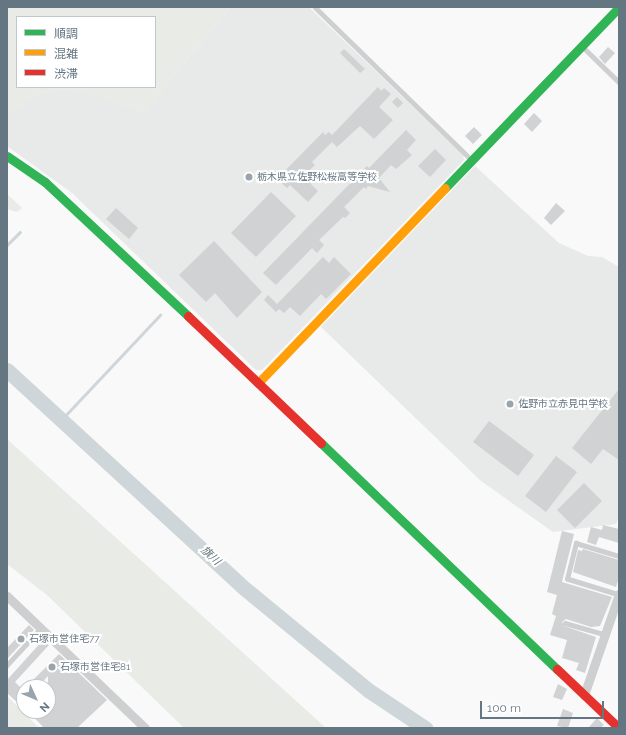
<!DOCTYPE html>
<meta charset="utf-8">
<style>
body{margin:0}
#map{position:relative;width:626px;height:735px;overflow:hidden;background:#f9f9f9;font-family:Raleway,"Noto Sans JP",sans-serif}
div>[style]{position:absolute}
[style*='--x']{left:calc(var(--x)*1px);top:calc(var(--y)*1px);width:calc(var(--w)*1px);rotate:calc(var(--a)*1deg)}
.built>*{inset:0;background:#e8e9e9}
.green>*{inset:0;background:#e8ebe6}
.stream>*{height:2.5px;margin:-1.25px;padding:0 1.25px;transform-origin:1.25px;border-radius:1.25px;background:#ced6d9}
.river>*{height:15px;margin:-7.5px;padding:0 7.5px;transform-origin:7.5px;border-radius:7.5px;background:#ced6d9}
.building>*{inset:0;background:#d0d2d3}
.lane>*{height:4.5px;margin:-2.25px;padding:0 2.25px;transform-origin:2.25px;border-radius:2.25px;background:#cecfd0}
.street>*{height:9px;margin:-4.5px;padding:0 4.5px;transform-origin:4.5px;border-radius:4.5px;background:#cecfd0}
.fast>*{height:9px;margin:-4.5px;padding:0 4.5px;transform-origin:4.5px;border-radius:4.5px;background:#30b455}
.slow>*{height:9px;margin:-4.5px;padding:0 4.5px;transform-origin:4.5px;border-radius:4.5px;background:#ff9f0a}
.jam>*{height:9px;margin:-4.5px;padding:0 4.5px;transform-origin:4.5px;border-radius:4.5px;background:#e5322d}
.dots>*{width:11px;height:11px;translate:-50% -50%;box-sizing:border-box;border:2px solid #fff;border-radius:50%}
span{translate:-50% -50%;white-space:nowrap;text-align:center;line-height:1.15;-webkit-text-stroke:4px #fff;paint-order:stroke}
.poi-label{font-size:10px;color:#657683}
.left{translate:0 -50%;text-align:left}
.water-label{font-size:11px;color:#60757c;font-style:italic}
.frame{position:absolute;inset:0;border:8px solid #657683;pointer-events:none}
.legend{position:absolute;left:16px;top:16px;width:140px;height:72px;box-sizing:border-box;background:#fff;border:1px solid #c1c8cd;margin:0;padding:5px 7px;list-style:none;font-size:12px;color:#657683}
.legend li{display:flex;align-items:center;gap:8px;height:20px}
.legend b{width:20px;border:1px solid #c1c8cd}
.north{position:absolute;left:16px;top:679px;width:40px;height:40px;box-sizing:border-box;background:#fff;border:1px solid #c1c8cd;border-radius:50%;rotate:134deg;font-size:11px;font-weight:700;line-height:16px;text-align:center;color:#657683}
.north::after{content:'';display:block;margin:auto;width:14px;height:18px;background:#99a4ac;clip-path:polygon(50% 0,100% 100%,50% 72%,0 100%)}
.scale{position:absolute;left:480px;top:701px;width:124px;height:18px;box-sizing:border-box;border:2px solid #657683;border-top:0;padding-left:5px;font-size:12px;line-height:14px;white-space:nowrap;color:#657683;-webkit-text-stroke:3px #fff;paint-order:stroke}
</style>
<div id="map">
<div class="built">
<div style="clip-path:polygon(231px 7px,309px 7px,463px 155px,464px 160px,262px 370px,256px 370px,72px 193px,7px 146px,8px 114px,30px 98px,55px 90px,77px 89px,93px 93px,142px 113px)"></div>
<div style="clip-path:polygon(475px 166px,559px 243px,588px 256px,602px 257px,619px 267px,619px 516px,616px 524px,553px 532px,481px 481px,321px 327px)"></div>
</div>
<div class="green">
<div style="clip-path:polygon(evenodd,7px 7px,231px 7px,142px 113px,77px 89px,55px 90px,30px 98px,7px 115px,7px 7px,17px 17px,155px 17px,155px 87px,17px 87px,17px 17px)"></div>
<div style="clip-path:polygon(7px 194px,22px 208px,17px 212px,7px 209px)"></div>
<div style="clip-path:polygon(7px 439px,326px 728px,184px 728px,47px 595px,7px 564px)"></div>
<div style="clip-path:polygon(7px 696px,39px 728px,7px 728px)"></div>
</div>
<div class="stream">
<div style="--x:7;--y:245;--w:18;--a:-45"></div>
<div style="--x:62;--y:419;--w:143;--a:-46.7"></div>
</div>
<div class="river">
<div style="--x:7;--y:370;--w:322;--a:42.6"></div>
<div style="--x:244;--y:588;--w:161;--a:39.4"></div>
<div style="--x:368;--y:690;--w:69;--a:33.7"></div>
</div>
<div class="building">
<div style="clip-path:polygon(608px 47px,615px 53px,605px 64px,599px 57px)"></div>
<div style="clip-path:polygon(344px 49px,365px 69px,360px 73px,340px 53px)"></div>
<div style="clip-path:polygon(378px 87px,381px 91px,384px 88px,391px 94px,379px 107px,393px 120px,374px 139px,360px 126px,337px 147px,332px 142px,312px 162px,315px 165px,303px 176px,318px 191px,308px 202px,290px 185px,287px 188px,277px 179px,323px 132px,325px 135px,329px 132px,332px 135px)"></div>
<div style="clip-path:polygon(397px 97px,403px 103px,398px 108px,392px 102px)"></div>
<div style="clip-path:polygon(534px 113px,542px 121px,532px 132px,524px 124px)"></div>
<div style="clip-path:polygon(474px 127px,482px 135px,473px 144px,465px 136px)"></div>
<div style="clip-path:polygon(406px 130px,416px 140px,407px 150px,412px 155px,396px 169px,391px 165px,379px 178px,390px 192px,368px 186px,366px 189px,364px 187px,344px 207px,350px 213px,345px 218px,343px 217px,319px 240px,324px 245px,317px 253px,312px 248px,276px 285px,263px 273px,367px 166px,369px 168px)"></div>
<div style="clip-path:polygon(435px 149px,446px 160px,430px 177px,418px 166px)"></div>
<div style="clip-path:polygon(271px 192px,296px 216px,256px 257px,231px 233px)"></div>
<div style="clip-path:polygon(556px 203px,565px 211px,551px 225px,544px 218px)"></div>
<div style="clip-path:polygon(116px 208px,138px 228px,129px 239px,106px 219px)"></div>
<div style="clip-path:polygon(214px 241px,262px 292px,237px 318px,215px 293px,206px 302px,179px 275px)"></div>
<div style="clip-path:polygon(323px 257px,329px 263px,334px 257px,351px 274px,326px 299px,321px 294px,300px 316px,290px 307px,284px 313px,279px 309px,276px 312px,264px 300px,268px 295px,277px 304px)"></div>
<div style="clip-path:polygon(619px 389px,619px 460px,603px 449px,591px 464px,572px 448px)"></div>
<div style="clip-path:polygon(489px 421px,534px 455px,518px 476px,473px 442px)"></div>
<div style="clip-path:polygon(556px 456px,577px 472px,546px 512px,525px 496px)"></div>
<div style="clip-path:polygon(584px 483px,602px 501px,575px 528px,557px 510px)"></div>
<div style="clip-path:polygon(603px 525px,619px 529px,619px 543px,599px 537px,596px 545px,587px 542px,591px 527px,602px 530px)"></div>
<div style="clip-path:polygon(562px 531px,574px 534px,562px 582px,612px 597px,600px 626px,591px 627px,566px 619px,562px 622px,564px 626px,596px 637px,585px 673px,576px 670px,579px 663px,562px 658px,567px 640px,550px 635px,556px 616px,552px 614px,557px 595px,547px 592px)"></div>
<div style="clip-path:polygon(583px 549px,619px 560px,619px 578px,616px 587px,573px 572px,578px 550px,582px 551px)"></div>
<div style="clip-path:polygon(29px 625px,34px 630px,7px 659px,7px 648px)"></div>
<div style="clip-path:polygon(44px 639px,49px 645px,15px 682px,24px 691px,24px 701px,20px 705px,7px 693px,7px 680px)"></div>
<div style="clip-path:polygon(59px 654px,107px 700px,77px 728px,44px 728px,28px 711px,48px 711px,48px 676px,38px 687px,26px 687px)"></div>
<div style="clip-path:polygon(558px 684px,567px 689px,562px 700px,553px 697px)"></div>
<div style="clip-path:polygon(563px 709px,573px 713px,568px 728px,557px 726px)"></div>
<div style="clip-path:polygon(597px 718px,604px 725px,600px 728px,588px 728px)"></div>
</div>
<div class="lane">
<div style="--x:315;--y:7;--w:218;--a:44.3"></div>
<div style="--x:583;--y:47;--w:50;--a:44.2"></div>
<div style="--x:619;--y:595;--w:54;--a:-162.9"></div>
<div style="--x:567;--y:579;--w:37;--a:-76"></div>
<div style="--x:576;--y:543;--w:45;--a:16.8"></div>
<div style="--x:565;--y:623;--w:40;--a:16"></div>
<div style="--x:7;--y:665;--w:50;--a:-47.4"></div>
</div>
<div class="street">
<div style="--x:7;--y:596;--w:191;--a:43.7"></div>
<div style="--x:584;--y:695;--w:107;--a:-70.9"></div>
</div>
<div class="fast">
<div style="--x:7;--y:156;--w:46;--a:34.4"></div>
<div style="--x:45;--y:182;--w:196;--a:43.1"></div>
<div style="--x:445;--y:188;--w:251;--a:-46.1"></div>
<div style="--x:321;--y:443;--w:327;--a:43.8"></div>
</div>
<div class="slow">
<div style="--x:258;--y:383;--w:270;--a:-46.2"></div>
</div>
<div class="jam">
<div style="--x:188;--y:316;--w:184;--a:43.7"></div>
<div style="--x:557;--y:669;--w:86;--a:43.6"></div>
</div>
<div class="dots">
<div style="left:249px;top:177px;background:#99a4ac"></div>
<div style="left:510px;top:404px;background:#99a4ac"></div>
<div style="left:21px;top:639px;background:#99a4ac"></div>
<div style="left:52px;top:667px;background:#99a4ac"></div>
</div>
<div class="poi-label">
<span class="left" style="left:257px;top:177px">栃木県立佐野松桜高等学校</span>
<span class="left" style="left:518px;top:404px">佐野市立赤見中学校</span>
<span class="left" style="left:29px;top:639px">石塚市営住宅77</span>
<span class="left" style="left:60px;top:667px">石塚市営住宅81</span>
</div>
<div class="water-label">
<span style="left:210px;top:556px;rotate:43deg">旗川</span>
</div>
<div class="frame"></div>
<ul class="legend">
<li><b style="height:5px;background:#30b455"></b>順調</li>
<li><b style="height:5px;background:#ff9f0a"></b>混雑</li>
<li><b style="height:5px;background:#e5322d"></b>渋滞</li>
</ul>
<div class="north">N</div>
<div class="scale">100 m</div>
</div>
